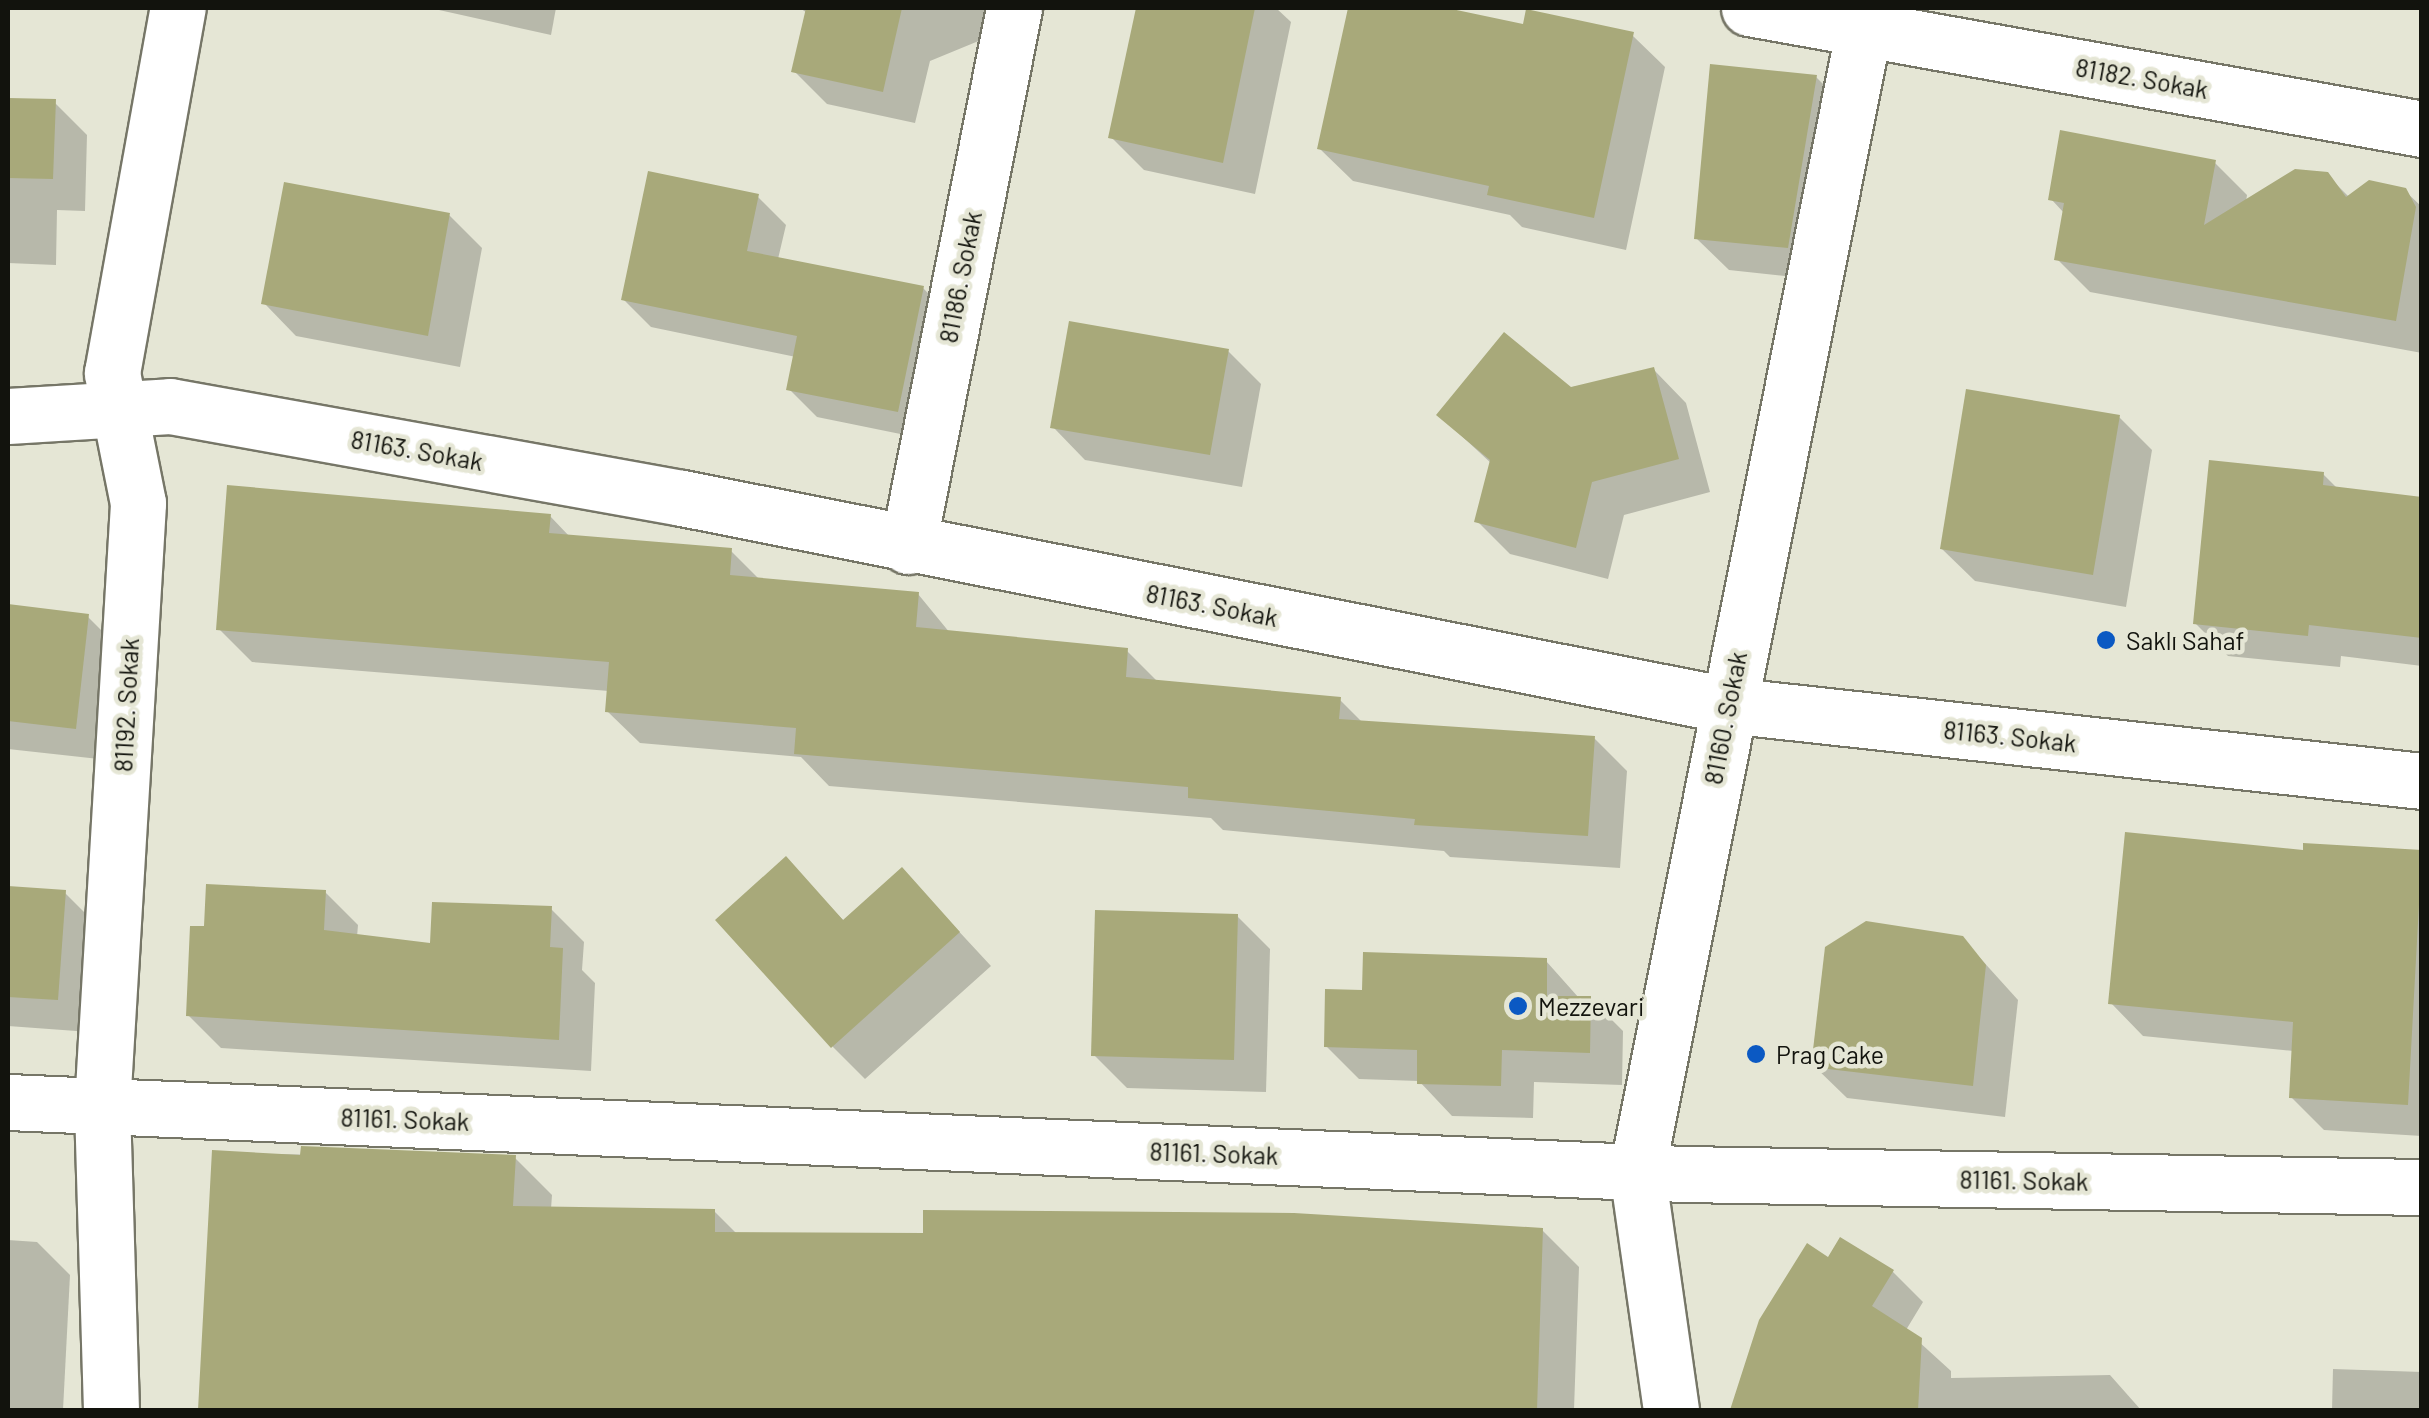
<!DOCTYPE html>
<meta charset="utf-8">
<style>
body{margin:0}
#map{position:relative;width:2429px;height:1418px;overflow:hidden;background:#e5e6d5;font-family:Barlow,sans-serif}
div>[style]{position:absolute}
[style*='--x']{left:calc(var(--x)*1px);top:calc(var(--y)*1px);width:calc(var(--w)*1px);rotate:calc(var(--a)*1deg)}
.shadow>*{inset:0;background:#0003}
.building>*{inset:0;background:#a8a97a}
.roads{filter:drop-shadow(2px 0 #767667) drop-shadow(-2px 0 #767667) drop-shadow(0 2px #767667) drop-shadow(0 -2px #767667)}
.minor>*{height:55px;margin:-27.5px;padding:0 27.5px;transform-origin:27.5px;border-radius:27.5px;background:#fff}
.dots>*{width:28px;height:28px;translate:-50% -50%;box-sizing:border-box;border:5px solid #e5e6d5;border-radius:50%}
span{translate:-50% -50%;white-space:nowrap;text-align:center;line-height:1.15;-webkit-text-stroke:9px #e5e6d5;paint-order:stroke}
.street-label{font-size:25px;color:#12130d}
.poi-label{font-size:25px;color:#12130d}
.left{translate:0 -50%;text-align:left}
.frame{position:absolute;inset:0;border:10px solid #12130d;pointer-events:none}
</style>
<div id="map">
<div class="shadow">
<div style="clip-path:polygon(430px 8px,556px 8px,551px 35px)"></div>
<div style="clip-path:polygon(800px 8px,1015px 8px,1020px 24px,930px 61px,915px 123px,827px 104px,794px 71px,807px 13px)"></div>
<div style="clip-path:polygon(1138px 8px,1276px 8px,1291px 22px,1255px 194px,1144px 170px,1111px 137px)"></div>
<div style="clip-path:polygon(1350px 8px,1435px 8px,1525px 27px,1632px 35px,1665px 67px,1626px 250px,1522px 227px,1510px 215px,1353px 181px,1320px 149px)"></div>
<div style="clip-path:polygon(1816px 77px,1849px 110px,1821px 280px,1729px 270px,1696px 238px)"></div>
<div style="clip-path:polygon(8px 101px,54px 102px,87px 135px,85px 211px,57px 210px,56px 265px,8px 263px)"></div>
<div style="clip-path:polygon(2214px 162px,2247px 195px,2246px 202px,2327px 175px,2350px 198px,2404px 190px,2422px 207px,2422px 353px,2090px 292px,2057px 259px,2065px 214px,2051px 199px)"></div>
<div style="clip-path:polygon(758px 197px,786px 225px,778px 259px,923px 288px,950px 316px,925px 439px,817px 417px,789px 389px,796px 357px,651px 327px,623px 299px)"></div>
<div style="clip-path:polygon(449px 215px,482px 248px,460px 367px,296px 336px,264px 303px)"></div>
<div style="clip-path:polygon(1228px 351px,1261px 384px,1242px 487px,1085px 460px,1053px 427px)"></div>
<div style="clip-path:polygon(1654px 370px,1686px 403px,1710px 492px,1624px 515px,1608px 579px,1510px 554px,1477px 521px,1492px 464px,1439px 415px)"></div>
<div style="clip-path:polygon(2119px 417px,2152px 450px,2126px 607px,1975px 581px,1942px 549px)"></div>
<div style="clip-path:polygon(2323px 474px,2338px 489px,2422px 500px,2422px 666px,2341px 656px,2340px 667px,2228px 656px,2195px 623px)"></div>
<div style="clip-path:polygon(550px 516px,570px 537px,731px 551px,761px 581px,918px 594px,950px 633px,1127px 651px,1159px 683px,1340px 700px,1363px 723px,1594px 738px,1627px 771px,1620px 868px,1450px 857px,1444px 851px,1223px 830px,1211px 818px,829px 786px,801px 757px,640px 743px,607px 711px,609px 691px,252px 662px,219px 629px)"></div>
<div style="clip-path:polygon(8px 607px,87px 616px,120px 649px,108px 760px,8px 749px)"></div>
<div style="clip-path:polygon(2305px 852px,2422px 852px,2422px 1136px,2324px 1130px,2291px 1097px,2294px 1051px,2143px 1036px,2111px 1003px)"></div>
<div style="clip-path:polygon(786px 860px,845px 922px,902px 870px,991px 966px,865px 1079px,833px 1047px)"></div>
<div style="clip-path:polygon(8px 888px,64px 892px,97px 925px,90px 1032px,8px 1026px)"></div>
<div style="clip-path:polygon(325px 892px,358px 925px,357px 937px,432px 946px,551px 909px,584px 942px,582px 970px,595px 983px,591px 1071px,221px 1048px,188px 1015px,206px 929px)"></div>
<div style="clip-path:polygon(1237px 916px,1270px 949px,1266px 1092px,1127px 1088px,1094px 1055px)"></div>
<div style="clip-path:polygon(1962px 938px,2018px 1000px,2005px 1117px,1847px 1098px,1814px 1066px)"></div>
<div style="clip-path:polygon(1546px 961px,1579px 998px,1590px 998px,1623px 1031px,1622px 1085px,1534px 1082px,1533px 1118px,1452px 1116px,1419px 1081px,1359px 1079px,1326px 1046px,1365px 992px)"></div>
<div style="clip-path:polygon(214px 1153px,515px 1158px,552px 1195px,551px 1209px,714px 1211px,737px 1234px,1542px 1230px,1579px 1267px,1574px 1410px,200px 1410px)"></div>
<div style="clip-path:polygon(8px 1240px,37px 1242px,70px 1275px,63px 1410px,8px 1410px)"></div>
<div style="clip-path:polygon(1829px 1260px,1893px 1272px,1923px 1302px,1906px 1330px,1951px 1371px,1951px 1378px,2110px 1375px,2141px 1410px,1739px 1410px,1738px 1395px)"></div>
<div style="clip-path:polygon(2333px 1369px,2422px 1372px,2422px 1410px,2332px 1410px)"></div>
</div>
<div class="building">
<div style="clip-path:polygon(806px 8px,902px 8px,883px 92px,791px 72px)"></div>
<div style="clip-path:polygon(1136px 8px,1255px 8px,1223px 163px,1108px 138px)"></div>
<div style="clip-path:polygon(1348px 8px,1447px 8px,1523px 24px,1526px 9px,1634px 32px,1594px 218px,1487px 195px,1489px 186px,1317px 149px)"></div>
<div style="clip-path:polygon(1710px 64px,1817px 75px,1788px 248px,1694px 239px)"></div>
<div style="clip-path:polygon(8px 98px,56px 99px,53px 179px,8px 178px)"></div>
<div style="clip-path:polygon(2060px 130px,2216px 160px,2204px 225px,2295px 169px,2328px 172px,2346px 197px,2369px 180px,2406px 188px,2416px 207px,2396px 321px,2054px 260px,2064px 203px,2048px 200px)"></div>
<div style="clip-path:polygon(648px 171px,759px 194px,747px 251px,924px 286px,898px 412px,786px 390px,797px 336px,621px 300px)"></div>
<div style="clip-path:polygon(284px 182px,450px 213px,428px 336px,261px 304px)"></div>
<div style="clip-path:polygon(1069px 321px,1229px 349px,1210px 455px,1050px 428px)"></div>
<div style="clip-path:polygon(1504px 332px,1571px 387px,1654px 367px,1679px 459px,1592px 482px,1576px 548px,1474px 522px,1490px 460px,1436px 415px)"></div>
<div style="clip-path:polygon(1966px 389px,2120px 415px,2093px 575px,1940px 549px)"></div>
<div style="clip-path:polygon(2209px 460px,2324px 472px,2323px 485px,2422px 497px,2422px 638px,2309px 625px,2308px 636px,2193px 624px)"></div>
<div style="clip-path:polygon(227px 485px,551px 514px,549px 533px,732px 548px,730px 575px,919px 592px,916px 627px,1128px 648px,1126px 677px,1341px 697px,1339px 719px,1595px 736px,1588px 836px,1414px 825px,1415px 819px,1188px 798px,1188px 787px,794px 754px,796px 728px,605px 712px,609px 662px,216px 630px)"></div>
<div style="clip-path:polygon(8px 604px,89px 614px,76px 729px,8px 721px)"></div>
<div style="clip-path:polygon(2125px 832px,2303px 850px,2303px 843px,2422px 850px,2408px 1105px,2289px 1098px,2293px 1022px,2108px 1004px)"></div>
<div style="clip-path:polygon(786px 856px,843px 920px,902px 867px,960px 932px,831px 1048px,715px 920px)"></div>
<div style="clip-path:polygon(206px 884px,326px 890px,324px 930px,430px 943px,432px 902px,552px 906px,550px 947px,563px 948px,559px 1040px,186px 1016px,190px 926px,204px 926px)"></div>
<div style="clip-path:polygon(8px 886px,66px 890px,58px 1000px,8px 997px)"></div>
<div style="clip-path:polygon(1095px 910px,1238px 914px,1234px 1060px,1091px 1056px)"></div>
<div style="clip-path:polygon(1866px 921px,1963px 936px,1986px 965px,1973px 1086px,1811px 1067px,1825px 947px)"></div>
<div style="clip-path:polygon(1363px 952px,1547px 958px,1547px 996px,1591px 996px,1590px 1053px,1502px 1050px,1501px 1086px,1417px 1084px,1417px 1050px,1324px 1047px,1325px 989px,1362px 990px)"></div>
<div style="clip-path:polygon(301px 1146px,516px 1155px,513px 1206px,715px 1209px,715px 1232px,923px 1233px,923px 1210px,1294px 1213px,1543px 1228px,1537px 1410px,198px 1410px,212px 1150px,300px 1155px)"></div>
<div style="clip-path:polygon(1840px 1237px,1894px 1270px,1872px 1306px,1922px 1338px,1918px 1410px,1730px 1410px,1759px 1320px,1807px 1243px,1828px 1257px)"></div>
</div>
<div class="roads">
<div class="minor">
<div style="--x:1749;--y:8;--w:684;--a:10.19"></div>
<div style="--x:8;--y:416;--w:162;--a:-3.5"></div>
<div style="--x:170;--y:406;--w:520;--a:10.19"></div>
<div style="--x:682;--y:498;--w:1065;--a:11.2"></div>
<div style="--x:1727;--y:705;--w:699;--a:6.24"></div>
<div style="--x:908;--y:546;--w:548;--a:-78.85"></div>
<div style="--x:8;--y:1102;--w:1678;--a:2.46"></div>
<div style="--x:1684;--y:1174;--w:738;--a:1.01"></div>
<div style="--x:111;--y:1410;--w:304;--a:-91.7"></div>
<div style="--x:102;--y:1106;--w:604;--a:-86.58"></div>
<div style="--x:138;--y:503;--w:133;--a:-101.3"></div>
<div style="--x:112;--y:373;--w:371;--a:-79.8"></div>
<div style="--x:1671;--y:1410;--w:241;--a:-98.1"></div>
<div style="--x:1637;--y:1171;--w:1186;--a:-78.77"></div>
</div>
</div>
<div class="dots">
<div style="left:2106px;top:640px;background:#0b59c3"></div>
<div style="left:1518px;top:1006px;background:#0b59c3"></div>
<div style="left:1756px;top:1054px;background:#0b59c3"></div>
</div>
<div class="street-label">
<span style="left:2142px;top:78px;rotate:10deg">81182. Sokak</span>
<span style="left:960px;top:277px;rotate:-79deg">81186. Sokak</span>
<span style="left:417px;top:450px;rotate:10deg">81163. Sokak</span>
<span style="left:1212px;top:605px;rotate:11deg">81163. Sokak</span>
<span style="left:126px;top:705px;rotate:-87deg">81192. Sokak</span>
<span style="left:1725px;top:718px;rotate:-79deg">81160. Sokak</span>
<span style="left:2010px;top:736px;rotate:6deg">81163. Sokak</span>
<span style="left:405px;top:1119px;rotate:2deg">81161. Sokak</span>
<span style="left:1214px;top:1153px;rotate:2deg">81161. Sokak</span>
<span style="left:2024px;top:1180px;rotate:1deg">81161. Sokak</span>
</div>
<div class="poi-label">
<span class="left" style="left:2126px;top:640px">Saklı Sahaf</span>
<span class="left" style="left:1538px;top:1006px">Mezzevari</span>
<span class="left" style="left:1776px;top:1054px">Prag Cake</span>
</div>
<div class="frame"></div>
</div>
